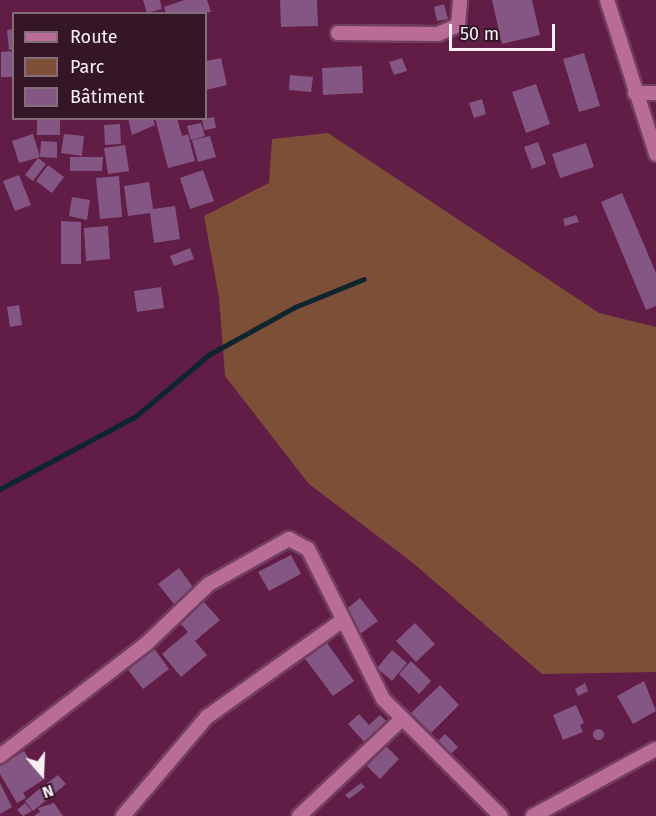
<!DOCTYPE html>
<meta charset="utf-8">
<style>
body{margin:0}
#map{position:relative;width:656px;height:816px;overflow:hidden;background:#611d46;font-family:"Fira Sans",sans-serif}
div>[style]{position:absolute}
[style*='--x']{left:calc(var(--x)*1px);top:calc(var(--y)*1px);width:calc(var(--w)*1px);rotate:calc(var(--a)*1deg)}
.green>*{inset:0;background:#7e4f37}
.stream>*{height:4.5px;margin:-2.25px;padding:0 2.25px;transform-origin:2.25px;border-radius:2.25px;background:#0d252f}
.building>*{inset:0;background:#845684}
.round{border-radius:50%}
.roads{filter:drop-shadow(2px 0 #723e60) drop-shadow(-2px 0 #723e60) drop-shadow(0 2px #723e60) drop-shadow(0 -2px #723e60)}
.street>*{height:14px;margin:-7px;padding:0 7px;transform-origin:7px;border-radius:7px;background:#b96d96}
span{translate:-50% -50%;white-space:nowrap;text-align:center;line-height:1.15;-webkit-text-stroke:4.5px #341627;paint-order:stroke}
.legend{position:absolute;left:12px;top:12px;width:195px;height:108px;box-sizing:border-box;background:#341627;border:2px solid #836d79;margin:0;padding:8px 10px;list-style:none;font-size:18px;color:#f9f0f5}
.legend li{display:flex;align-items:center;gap:12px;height:30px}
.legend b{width:30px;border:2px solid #836d79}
.north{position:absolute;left:12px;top:744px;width:60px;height:60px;-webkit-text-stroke:4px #341627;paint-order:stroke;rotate:161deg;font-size:16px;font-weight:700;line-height:24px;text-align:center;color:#f9f0f5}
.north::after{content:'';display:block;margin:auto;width:21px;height:27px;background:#f9f0f5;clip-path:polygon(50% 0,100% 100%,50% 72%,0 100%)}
.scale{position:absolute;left:449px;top:24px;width:106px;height:27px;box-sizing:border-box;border:3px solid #f9f0f5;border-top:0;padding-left:8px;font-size:18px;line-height:21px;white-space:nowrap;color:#f9f0f5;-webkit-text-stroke:4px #341627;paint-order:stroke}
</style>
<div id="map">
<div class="green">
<div style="clip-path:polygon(328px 133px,599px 313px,656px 327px,656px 672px,542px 674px,413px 563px,309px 484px,225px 376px,219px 297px,204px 216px,269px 183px,272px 139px)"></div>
</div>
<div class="stream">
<div style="--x:0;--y:489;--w:154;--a:-28.2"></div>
<div style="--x:136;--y:416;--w:97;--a:-40"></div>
<div style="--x:210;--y:354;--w:97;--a:-28.9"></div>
<div style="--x:295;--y:307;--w:74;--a:-22.1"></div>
</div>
<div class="building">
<div style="clip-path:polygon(143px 0,160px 0,162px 9px,147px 13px)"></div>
<div style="clip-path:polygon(184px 0,207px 0,211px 12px,166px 14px,164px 7px)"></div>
<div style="clip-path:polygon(280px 0,317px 0,318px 26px,281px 27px)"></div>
<div style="clip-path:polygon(492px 0,532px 0,540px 35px,502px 44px)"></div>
<div style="clip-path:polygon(444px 4px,448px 19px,437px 21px,434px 7px)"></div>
<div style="clip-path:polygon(14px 29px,14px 50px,9px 50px,7px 30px)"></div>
<div style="clip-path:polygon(14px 51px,14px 77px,1px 77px,1px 52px)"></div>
<div style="clip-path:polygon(584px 53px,600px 106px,579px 112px,563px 59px)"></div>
<div style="clip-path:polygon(221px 58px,227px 85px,206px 90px,206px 61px)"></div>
<div style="clip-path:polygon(402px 58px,407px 71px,394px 75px,389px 62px)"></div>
<div style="clip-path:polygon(362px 66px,363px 93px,323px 95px,322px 68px)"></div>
<div style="clip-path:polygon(290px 75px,313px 77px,311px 92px,289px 90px)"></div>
<div style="clip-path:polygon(536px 84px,550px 124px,526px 133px,512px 92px)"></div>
<div style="clip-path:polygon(482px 99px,486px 114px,474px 118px,469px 103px)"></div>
<div style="clip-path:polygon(214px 117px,216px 128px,204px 130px,202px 119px)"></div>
<div style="clip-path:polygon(37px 118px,60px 118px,60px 135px,37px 135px)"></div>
<div style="clip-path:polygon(128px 118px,153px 118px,155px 125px,132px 135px)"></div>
<div style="clip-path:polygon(155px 118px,177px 118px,182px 136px,188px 134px,195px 161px,168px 168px)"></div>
<div style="clip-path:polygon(201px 123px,205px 136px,191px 140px,187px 126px)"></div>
<div style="clip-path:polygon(120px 124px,121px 144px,105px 145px,104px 125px)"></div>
<div style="clip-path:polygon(33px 134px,40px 157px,19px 163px,12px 141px)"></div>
<div style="clip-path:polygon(64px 134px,84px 136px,82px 156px,61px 153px)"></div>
<div style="clip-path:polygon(210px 136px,216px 157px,198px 162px,192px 140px)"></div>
<div style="clip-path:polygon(41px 141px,57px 142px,57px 158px,40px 157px)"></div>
<div style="clip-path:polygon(538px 142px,546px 164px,532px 169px,524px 147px)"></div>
<div style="clip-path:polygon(586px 143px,594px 167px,560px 178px,552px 154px)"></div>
<div style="clip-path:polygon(125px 145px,129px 171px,108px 174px,104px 148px)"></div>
<div style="clip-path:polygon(70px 157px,103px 157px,102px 171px,70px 171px)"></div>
<div style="clip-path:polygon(38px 158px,46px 164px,33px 181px,25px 175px)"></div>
<div style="clip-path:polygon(48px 165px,64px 177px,52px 193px,36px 181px)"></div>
<div style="clip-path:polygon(203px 170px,214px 201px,190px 209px,180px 178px)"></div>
<div style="clip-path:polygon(19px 175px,31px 205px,15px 211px,3px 181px)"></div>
<div style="clip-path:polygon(119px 176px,122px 217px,100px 219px,96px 178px)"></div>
<div style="clip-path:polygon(149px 182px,153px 209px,175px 206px,180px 239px,154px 243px,150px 213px,128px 216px,124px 186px)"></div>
<div style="clip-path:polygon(622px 193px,656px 273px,656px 306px,646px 310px,601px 202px)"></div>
<div style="clip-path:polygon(72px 197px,90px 200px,87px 220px,69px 216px)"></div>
<div style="clip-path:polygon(576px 215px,579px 222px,565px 226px,563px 219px)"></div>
<div style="clip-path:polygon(61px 221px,81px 222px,81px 264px,61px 264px)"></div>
<div style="clip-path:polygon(108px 226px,110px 259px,86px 261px,84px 228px)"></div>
<div style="clip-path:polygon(190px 248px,194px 259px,174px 266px,170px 256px)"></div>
<div style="clip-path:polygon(161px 287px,164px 308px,137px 312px,134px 291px)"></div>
<div style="clip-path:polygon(19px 305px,22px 325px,10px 327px,7px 307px)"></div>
<div style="clip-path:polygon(291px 555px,301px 574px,269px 591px,258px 572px)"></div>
<div style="clip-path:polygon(179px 568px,198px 594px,178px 609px,158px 584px)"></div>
<div style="clip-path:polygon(360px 598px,378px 621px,360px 634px,343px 612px)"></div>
<div style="clip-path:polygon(202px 600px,220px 620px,195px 641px,207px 655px,181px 677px,162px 654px,188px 632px,178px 621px)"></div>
<div style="clip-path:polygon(415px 623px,435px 644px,416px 662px,396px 641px)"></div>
<div style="clip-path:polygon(325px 640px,354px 681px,333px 696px,303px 656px)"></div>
<div style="clip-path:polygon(153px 647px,169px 669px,143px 689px,126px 667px)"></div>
<div style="clip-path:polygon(392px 650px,407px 663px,392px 681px,377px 668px)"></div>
<div style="clip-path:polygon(411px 661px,431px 681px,419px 694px,399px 674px)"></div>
<div style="clip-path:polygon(644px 681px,656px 711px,633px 724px,617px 696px)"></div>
<div style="clip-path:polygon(585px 683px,588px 691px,578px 696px,575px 689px)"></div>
<div style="clip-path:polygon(440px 685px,459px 705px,431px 733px,411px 713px)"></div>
<div style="clip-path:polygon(576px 705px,584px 723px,580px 725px,583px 732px,563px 740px,553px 715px)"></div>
<div style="clip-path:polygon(359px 714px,369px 725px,380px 715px,388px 723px,366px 744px,348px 724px)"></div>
<div class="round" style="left:592.5px;top:728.5px;width:11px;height:11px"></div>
<div style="clip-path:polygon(445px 734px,458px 747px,446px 759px,433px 746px)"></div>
<div style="clip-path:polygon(386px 746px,399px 759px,380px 779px,367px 766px)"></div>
<div style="clip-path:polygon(24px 751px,43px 780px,23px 793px,26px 798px,17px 803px,0 774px,0 766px)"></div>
<div style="clip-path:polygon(58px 775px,66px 784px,54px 794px,46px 784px)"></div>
<div style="clip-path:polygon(0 783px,12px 807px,0 814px)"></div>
<div style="clip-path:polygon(361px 783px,365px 787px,349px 799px,345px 795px)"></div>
<div style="clip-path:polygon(44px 785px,53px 795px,33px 811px,25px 801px)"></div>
<div style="clip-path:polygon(25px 803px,32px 811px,23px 816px,17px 810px)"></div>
<div style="clip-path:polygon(54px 803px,63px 816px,34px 816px,40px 812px,38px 808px)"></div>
</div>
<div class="roads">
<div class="street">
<div style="--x:607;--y:0;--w:162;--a:72.3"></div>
<div style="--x:338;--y:33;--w:100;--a:0.6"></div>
<div style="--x:438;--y:34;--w:22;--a:-24"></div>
<div style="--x:458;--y:25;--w:25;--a:-85"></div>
<div style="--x:635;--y:93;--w:21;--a:0"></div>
<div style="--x:0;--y:756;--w:185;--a:-37.5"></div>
<div style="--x:147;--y:643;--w:86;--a:-43.6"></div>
<div style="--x:209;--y:584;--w:92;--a:-29.4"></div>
<div style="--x:289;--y:539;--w:21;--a:28"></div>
<div style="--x:308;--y:549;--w:168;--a:63.4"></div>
<div style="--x:383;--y:699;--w:166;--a:44.8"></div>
<div style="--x:123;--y:816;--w:130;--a:-49.7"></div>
<div style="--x:207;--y:717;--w:167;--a:-35.5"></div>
<div style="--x:299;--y:816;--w:141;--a:-43.3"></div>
<div style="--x:533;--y:816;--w:140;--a:-28.6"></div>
</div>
</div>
<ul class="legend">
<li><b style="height:8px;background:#b96d96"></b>Route</li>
<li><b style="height:16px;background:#7e4f37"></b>Parc</li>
<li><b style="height:16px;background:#845684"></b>Bâtiment</li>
</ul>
<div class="north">N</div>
<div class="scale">50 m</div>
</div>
